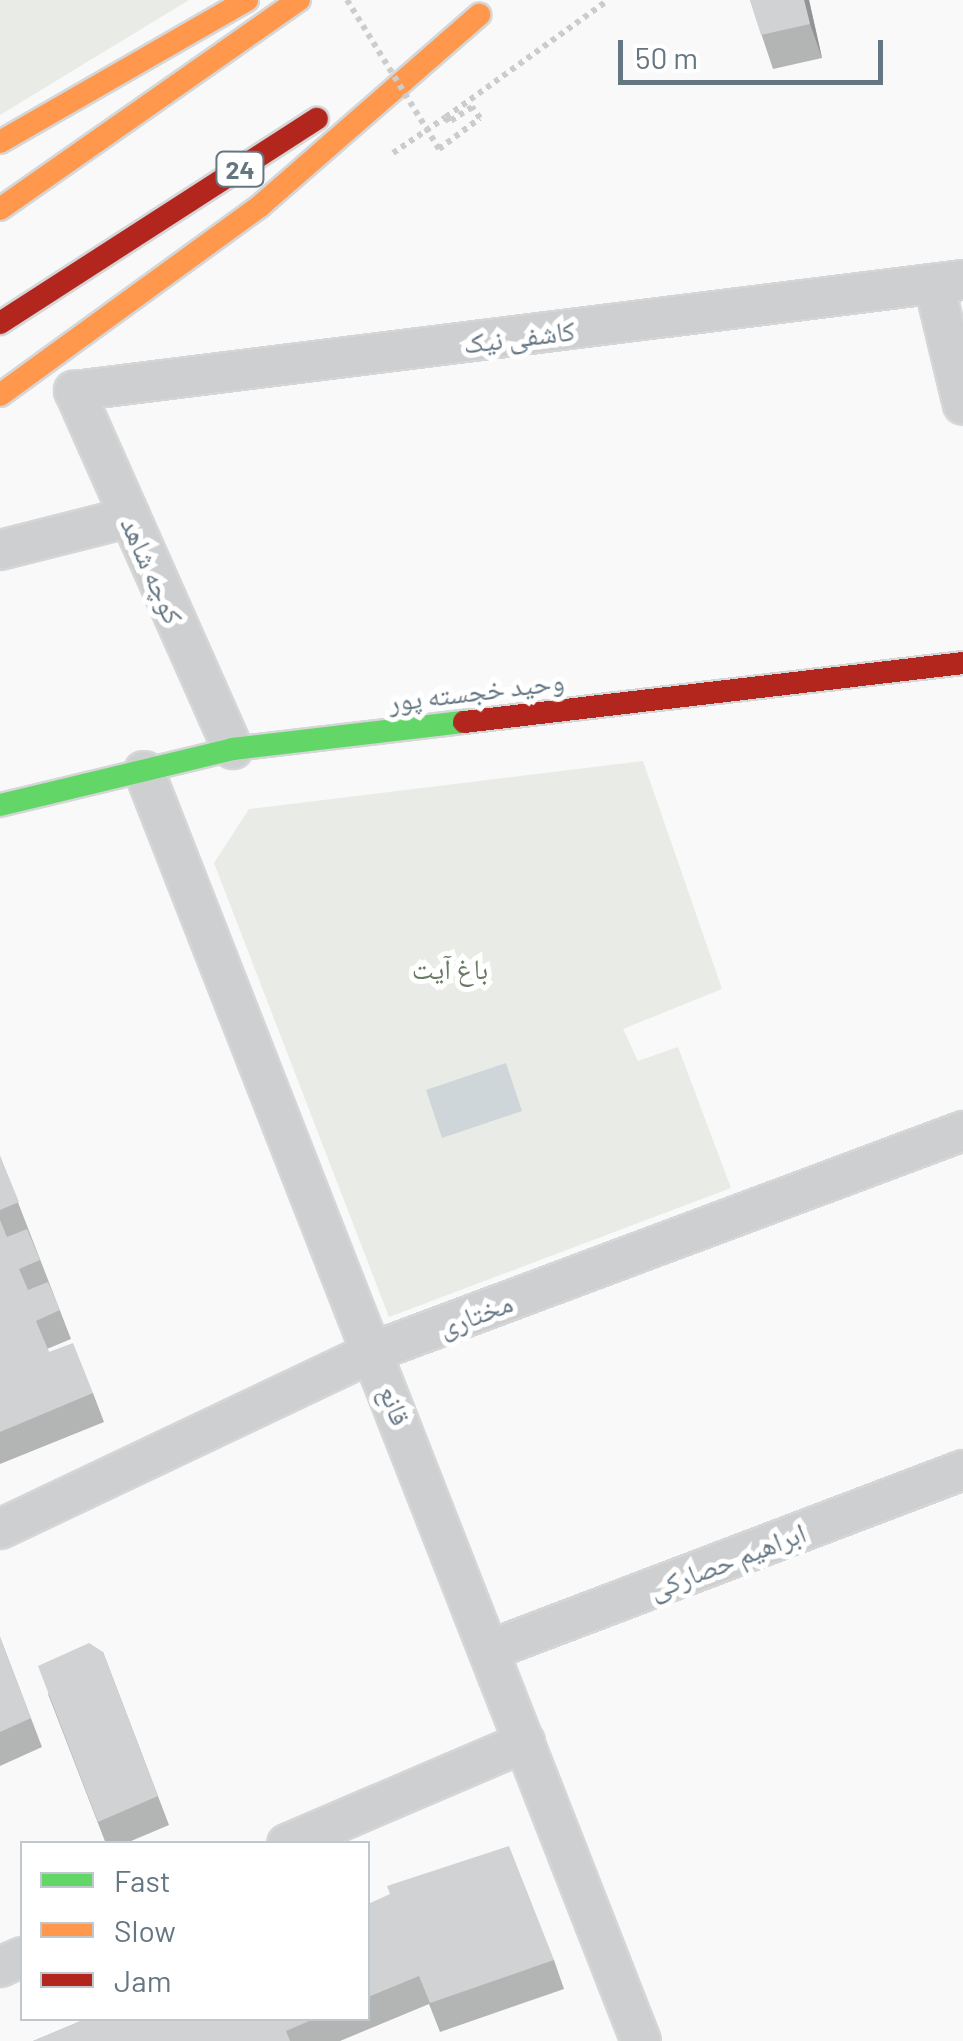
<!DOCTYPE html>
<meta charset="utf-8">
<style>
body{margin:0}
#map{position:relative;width:963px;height:2041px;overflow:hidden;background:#f9f9f9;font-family:Barlow,"Noto Naskh Arabic",sans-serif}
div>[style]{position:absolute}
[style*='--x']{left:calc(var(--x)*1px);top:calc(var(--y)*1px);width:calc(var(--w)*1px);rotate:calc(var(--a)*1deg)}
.green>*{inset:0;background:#e8ebe6}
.water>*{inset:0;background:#ced6d9}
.path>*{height:6px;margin-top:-3px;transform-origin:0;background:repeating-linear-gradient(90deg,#cbcccd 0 5px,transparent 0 10px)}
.roads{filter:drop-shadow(2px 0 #d5d6d7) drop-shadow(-2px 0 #d5d6d7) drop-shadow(0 2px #d5d6d7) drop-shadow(0 -2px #d5d6d7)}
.street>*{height:38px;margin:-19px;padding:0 19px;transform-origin:19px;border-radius:19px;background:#cecfd0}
.fast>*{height:22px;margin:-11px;padding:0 11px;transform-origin:11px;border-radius:11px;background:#63d668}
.slow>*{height:22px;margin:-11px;padding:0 11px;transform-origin:11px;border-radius:11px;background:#ff974d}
.jam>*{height:22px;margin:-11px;padding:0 11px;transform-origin:11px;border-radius:11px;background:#b3261e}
.path-bridge>*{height:6px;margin-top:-3px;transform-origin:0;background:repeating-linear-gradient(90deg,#cbcccd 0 5px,transparent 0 10px)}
.wall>*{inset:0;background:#b3b5b5}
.shaded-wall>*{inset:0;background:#929394}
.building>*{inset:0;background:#d0d2d3}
span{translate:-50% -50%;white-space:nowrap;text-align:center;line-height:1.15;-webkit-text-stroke:10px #fff;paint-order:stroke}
.shield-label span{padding:2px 8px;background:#fff;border:2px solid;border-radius:8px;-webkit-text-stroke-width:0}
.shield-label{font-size:25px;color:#657683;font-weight:700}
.street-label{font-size:28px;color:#657683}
.park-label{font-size:28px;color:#687a64}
.legend{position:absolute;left:20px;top:1841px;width:350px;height:180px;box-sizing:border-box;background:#fff;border:2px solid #c1c8cd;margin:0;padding:12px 18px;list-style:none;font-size:30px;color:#657683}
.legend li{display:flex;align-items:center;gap:20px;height:50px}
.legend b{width:50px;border:2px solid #c1c8cd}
.scale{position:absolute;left:618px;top:40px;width:265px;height:45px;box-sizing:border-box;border:5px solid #657683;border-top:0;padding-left:12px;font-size:30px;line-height:35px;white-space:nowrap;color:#657683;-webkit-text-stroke:8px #fff;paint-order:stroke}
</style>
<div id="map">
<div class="green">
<div style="clip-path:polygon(0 0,189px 0,0 115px)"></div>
<div style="clip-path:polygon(643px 761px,722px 989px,623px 1029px,638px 1061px,678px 1047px,731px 1188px,389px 1317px,214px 863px,249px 809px)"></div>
</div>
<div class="water">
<div style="clip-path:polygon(506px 1063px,522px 1111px,442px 1138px,426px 1090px)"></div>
</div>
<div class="path">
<div style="--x:449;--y:122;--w:6;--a:-121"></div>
<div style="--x:446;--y:117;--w:200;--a:-35.8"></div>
<div style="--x:439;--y:149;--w:51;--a:-37.1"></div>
<div style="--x:480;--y:118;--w:14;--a:-126"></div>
<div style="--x:472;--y:107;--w:27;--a:147"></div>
<div style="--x:393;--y:153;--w:64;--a:-34.2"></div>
</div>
<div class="roads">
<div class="street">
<div style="--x:934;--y:284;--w:124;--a:76.5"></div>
<div style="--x:0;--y:550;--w:134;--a:-14.2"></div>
<div style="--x:233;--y:749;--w:392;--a:-113.9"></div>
<div style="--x:74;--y:391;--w:896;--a:-7.12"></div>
<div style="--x:144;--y:771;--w:1364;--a:68.63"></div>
<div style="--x:0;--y:1529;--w:415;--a:-25.4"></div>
<div style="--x:375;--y:1351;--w:628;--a:-20.51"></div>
<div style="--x:490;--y:1650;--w:506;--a:-20.83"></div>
<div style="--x:287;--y:1844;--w:259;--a:-23.2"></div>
<div style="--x:0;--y:1967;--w:24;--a:-24"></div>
</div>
<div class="fast">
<div style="--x:0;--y:805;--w:240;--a:-13.5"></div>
<div style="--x:233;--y:749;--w:233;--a:-6.7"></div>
</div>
<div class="slow">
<div style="--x:0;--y:142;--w:285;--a:-29.9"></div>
<div style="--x:0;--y:209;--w:365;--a:-35"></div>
<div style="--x:0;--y:395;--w:321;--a:-36"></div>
<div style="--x:260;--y:206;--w:291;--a:-41.1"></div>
</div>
<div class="jam">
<div style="--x:0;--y:323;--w:377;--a:-32.8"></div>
<div style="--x:464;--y:722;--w:502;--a:-6.74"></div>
</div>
</div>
<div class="path-bridge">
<div style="--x:347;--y:0;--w:175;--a:58.3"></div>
</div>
<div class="wall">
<div style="clip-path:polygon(750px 0,809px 0,822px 58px,773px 69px)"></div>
<div style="clip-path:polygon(0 1156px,71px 1339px,47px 1349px,49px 1352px,93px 1393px,104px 1422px,0 1464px)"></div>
<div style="clip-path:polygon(0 1637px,42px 1747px,0 1766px)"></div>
<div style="clip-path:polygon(103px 1652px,169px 1825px,124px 1844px,106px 1844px,48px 1694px)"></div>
<div style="clip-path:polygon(368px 1904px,554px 1960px,564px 1989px,440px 2032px,429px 2004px,340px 2041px,33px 2041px,88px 2018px,368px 2018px)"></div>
</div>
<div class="shaded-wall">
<div style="clip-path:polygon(804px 0,809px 0,822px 58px,810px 24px)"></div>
</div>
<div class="building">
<div style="clip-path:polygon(750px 0,804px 0,810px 24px,761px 35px)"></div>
<div style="clip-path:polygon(0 1156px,19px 1202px,0 1210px)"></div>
<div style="clip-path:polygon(0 1220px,7px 1237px,27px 1229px,40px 1260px,19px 1269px,28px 1290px,48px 1282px,60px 1310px,36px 1321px,49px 1352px,73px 1343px,93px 1393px,0 1432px)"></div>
<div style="clip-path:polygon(0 1637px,31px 1718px,0 1732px)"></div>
<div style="clip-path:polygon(89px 1643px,103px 1652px,158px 1796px,98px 1822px,38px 1666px)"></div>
<div style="clip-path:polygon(509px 1846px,554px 1960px,430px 2003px,419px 1976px,368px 1997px,368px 1904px,390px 1894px,387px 1886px)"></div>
<div style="clip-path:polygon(88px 2018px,316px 2018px,286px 2031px,290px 2041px,33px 2041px)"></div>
</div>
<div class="shield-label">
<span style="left:240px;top:169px">24</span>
</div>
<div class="street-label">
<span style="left:519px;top:336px;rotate:-7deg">کاشفی نیک</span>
<span style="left:153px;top:570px;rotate:66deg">کوچه شاهد</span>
<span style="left:476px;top:690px;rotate:-7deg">وحید خجسته پور</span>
<span style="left:475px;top:1314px;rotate:-21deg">مختاری</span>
<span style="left:396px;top:1405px;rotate:69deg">قانع</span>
<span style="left:727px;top:1560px;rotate:-21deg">ابراهیم حصارکی</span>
</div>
<div class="park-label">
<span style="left:450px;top:968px">باغ آیت</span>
</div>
<ul class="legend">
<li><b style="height:12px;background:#63d668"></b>Fast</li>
<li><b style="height:12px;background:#ff974d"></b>Slow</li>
<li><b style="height:12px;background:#b3261e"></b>Jam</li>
</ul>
<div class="scale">50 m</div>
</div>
